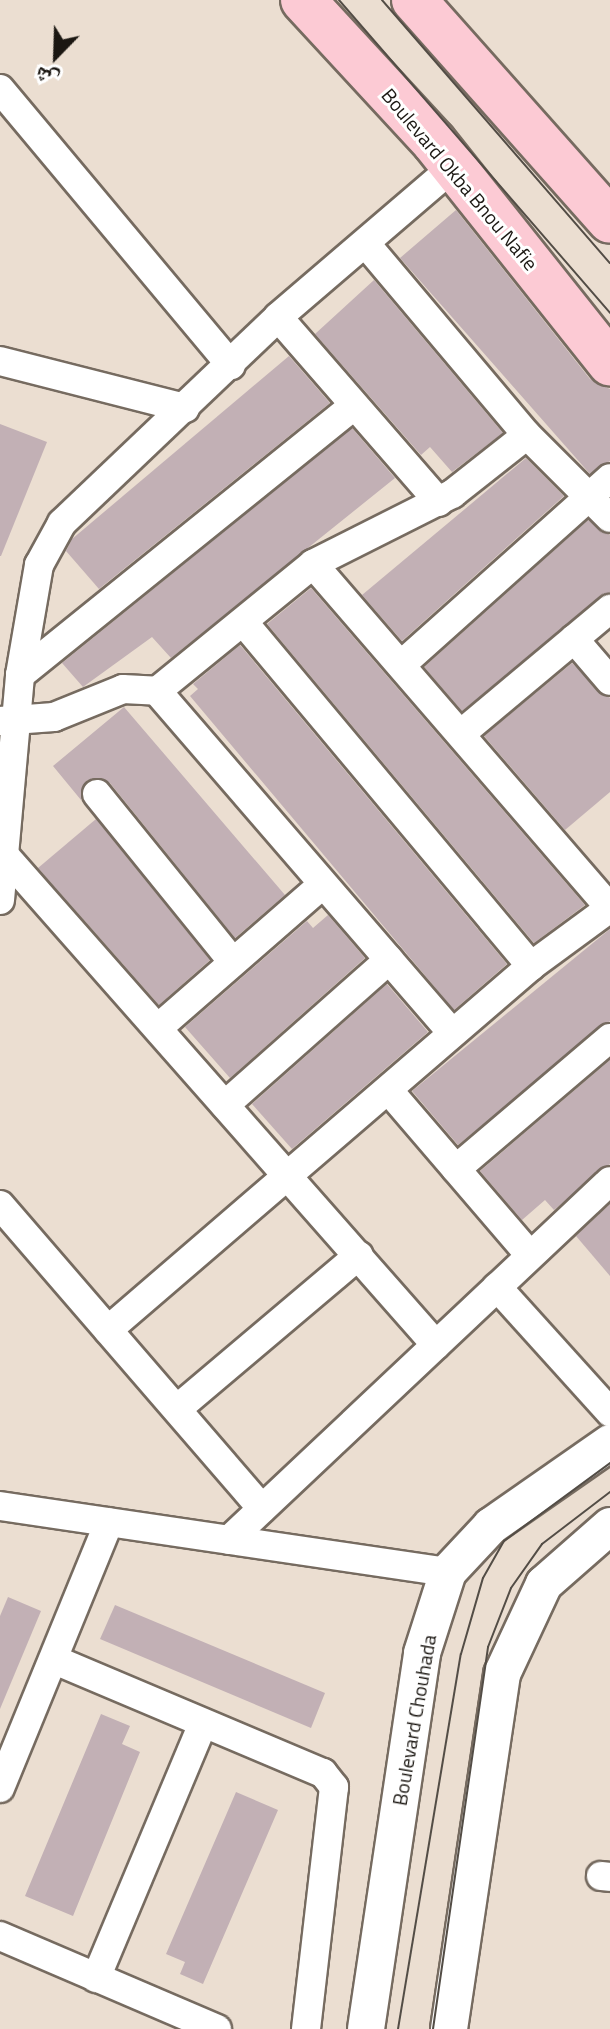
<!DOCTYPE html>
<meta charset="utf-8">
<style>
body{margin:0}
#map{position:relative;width:610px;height:2029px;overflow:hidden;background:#ebded1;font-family:"Titillium Web","Noto Naskh Arabic",sans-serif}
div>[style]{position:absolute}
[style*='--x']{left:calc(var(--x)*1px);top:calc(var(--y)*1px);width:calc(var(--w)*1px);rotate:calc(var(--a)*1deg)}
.building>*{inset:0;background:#c2b0b5}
.roads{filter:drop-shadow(2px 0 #766b60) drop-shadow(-2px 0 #766b60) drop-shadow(0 2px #766b60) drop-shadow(0 -2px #766b60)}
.minor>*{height:28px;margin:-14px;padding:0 14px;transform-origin:14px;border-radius:14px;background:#fff}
.tertiary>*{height:36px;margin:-18px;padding:0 18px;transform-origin:18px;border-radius:18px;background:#fff}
.primary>*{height:44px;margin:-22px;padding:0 22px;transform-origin:22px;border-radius:22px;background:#fccad4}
.tram>*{height:2px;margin:-1px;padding:0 1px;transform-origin:1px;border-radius:1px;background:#534d46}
span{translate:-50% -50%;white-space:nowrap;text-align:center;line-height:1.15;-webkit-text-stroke:6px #fff;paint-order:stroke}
.street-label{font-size:20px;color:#1b1712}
.north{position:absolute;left:16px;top:16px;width:80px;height:80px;-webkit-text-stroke:6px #fff;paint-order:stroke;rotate:203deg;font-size:22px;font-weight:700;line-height:32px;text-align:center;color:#1b1712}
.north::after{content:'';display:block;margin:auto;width:28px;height:36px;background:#1b1712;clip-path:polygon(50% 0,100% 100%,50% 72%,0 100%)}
</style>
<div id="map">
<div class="building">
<div style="clip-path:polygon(456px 210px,590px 379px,610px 389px,610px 461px,590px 474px,400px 258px)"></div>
<div style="clip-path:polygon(374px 280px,503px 433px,452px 472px,430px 447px,421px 455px,315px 334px)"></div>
<div style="clip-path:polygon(289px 356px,330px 403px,99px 589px,66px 551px,72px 539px)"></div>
<div style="clip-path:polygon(0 424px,47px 442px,1px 556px,0 556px)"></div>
<div style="clip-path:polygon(352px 428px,395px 478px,171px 658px,152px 637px,83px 687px,62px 663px)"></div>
<div style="clip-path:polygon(526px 458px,564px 496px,402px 641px,362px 595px)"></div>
<div style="clip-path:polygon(588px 520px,610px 535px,610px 592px,462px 711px,424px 667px)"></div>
<div style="clip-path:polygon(311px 588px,585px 905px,534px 943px,267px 624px)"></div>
<div style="clip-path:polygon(240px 645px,507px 964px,454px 1010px,190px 696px,198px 689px,193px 684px)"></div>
<div style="clip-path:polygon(572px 663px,610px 698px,610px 792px,565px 830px,484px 736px)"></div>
<div style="clip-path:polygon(124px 707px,285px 895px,235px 938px,110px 783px,87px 780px,81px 800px,53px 766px)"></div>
<div style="clip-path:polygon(96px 819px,210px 960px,159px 1005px,38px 868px)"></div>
<div style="clip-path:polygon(328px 915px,365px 958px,230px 1078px,185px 1027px,307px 921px,313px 928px)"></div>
<div style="clip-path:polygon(610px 929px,610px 1021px,458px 1145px,412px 1091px)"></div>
<div style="clip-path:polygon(387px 984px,428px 1032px,292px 1149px,252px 1104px)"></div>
<div style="clip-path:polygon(610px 1060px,610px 1164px,554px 1210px,545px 1200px,522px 1220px,480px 1171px)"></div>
<div style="clip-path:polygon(610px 1204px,610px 1276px,576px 1236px)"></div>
<div style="clip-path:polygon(8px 1597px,41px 1611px,0 1709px,0 1616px)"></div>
<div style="clip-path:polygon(115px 1605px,325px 1693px,311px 1728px,100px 1639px)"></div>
<div style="clip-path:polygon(101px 1714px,130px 1726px,122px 1744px,140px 1752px,73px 1916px,25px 1896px)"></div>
<div style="clip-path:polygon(236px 1792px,278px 1810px,203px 1984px,180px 1974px,185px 1962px,166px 1954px)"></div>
</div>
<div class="roads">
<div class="minor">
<div style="--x:0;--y:89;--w:360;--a:50.1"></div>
<div style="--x:366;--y:244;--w:250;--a:49.9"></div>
<div style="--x:527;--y:435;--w:117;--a:45"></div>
<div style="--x:278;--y:317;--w:245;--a:49"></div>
<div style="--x:0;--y:361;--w:191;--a:14.3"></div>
<div style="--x:313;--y:564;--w:454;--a:49.2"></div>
<div style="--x:245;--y:624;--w:446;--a:50.1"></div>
<div style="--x:574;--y:639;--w:55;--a:49.4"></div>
<div style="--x:401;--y:665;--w:280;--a:-41.8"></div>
<div style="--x:20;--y:675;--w:428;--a:-38.9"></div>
<div style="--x:157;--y:691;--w:201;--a:-39.1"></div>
<div style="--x:313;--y:564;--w:156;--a:-26.7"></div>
<div style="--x:452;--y:494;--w:95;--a:-38.2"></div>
<div style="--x:0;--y:721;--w:54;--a:-4.2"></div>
<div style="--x:54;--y:717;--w:74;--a:-22.1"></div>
<div style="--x:123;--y:689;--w:34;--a:3"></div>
<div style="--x:157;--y:691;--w:452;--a:49.2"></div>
<div style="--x:463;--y:732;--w:192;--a:-39.9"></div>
<div style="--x:97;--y:794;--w:216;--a:51"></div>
<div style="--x:7;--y:858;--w:649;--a:48.62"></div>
<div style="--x:0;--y:900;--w:226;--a:-84.9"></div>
<div style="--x:20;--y:675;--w:112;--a:-80.2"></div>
<div style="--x:39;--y:565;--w:48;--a:-61.3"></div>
<div style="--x:62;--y:523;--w:298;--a:-43.6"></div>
<div style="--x:278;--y:317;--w:230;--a:-40.6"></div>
<div style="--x:158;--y:1028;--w:218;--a:-41.1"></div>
<div style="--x:390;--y:1092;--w:212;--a:49.4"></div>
<div style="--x:225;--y:1105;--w:219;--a:-41.5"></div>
<div style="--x:456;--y:1169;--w:202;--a:-40.4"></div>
<div style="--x:0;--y:1205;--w:401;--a:49.2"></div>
<div style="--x:497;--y:1287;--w:169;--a:47.9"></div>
<div style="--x:108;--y:1330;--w:558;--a:-40.71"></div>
<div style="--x:531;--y:966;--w:98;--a:-36.3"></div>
<div style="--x:177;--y:1409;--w:238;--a:-40.2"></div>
<div style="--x:0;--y:1506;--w:453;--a:8.4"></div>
<div style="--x:229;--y:1540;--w:523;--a:-43.3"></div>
<div style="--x:55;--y:1660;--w:291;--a:22.9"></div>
<div style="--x:323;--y:1773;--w:18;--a:52"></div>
<div style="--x:334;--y:1787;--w:244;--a:96.6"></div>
<div style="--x:0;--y:1788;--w:287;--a:-67.7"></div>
<div style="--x:601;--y:1876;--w:9;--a:6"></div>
<div style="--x:0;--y:1936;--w:236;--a:23.2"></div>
<div style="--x:96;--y:1978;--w:276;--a:-67.2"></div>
</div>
<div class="tertiary">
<div style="--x:366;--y:2029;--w:380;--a:-81.5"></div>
<div style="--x:422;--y:1653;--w:85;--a:-72.2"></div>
<div style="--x:448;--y:1572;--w:63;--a:-46.9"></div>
<div style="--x:491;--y:1526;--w:145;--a:-34.9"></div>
<div style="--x:449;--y:2029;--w:359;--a:-81.5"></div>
<div style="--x:502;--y:1674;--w:99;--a:-65"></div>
<div style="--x:544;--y:1584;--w:88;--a:-41.3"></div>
</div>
<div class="primary">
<div style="--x:303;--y:0;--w:193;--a:47.3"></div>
<div style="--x:434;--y:142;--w:283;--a:51.5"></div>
<div style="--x:414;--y:0;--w:295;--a:48.4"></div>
</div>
</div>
<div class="tram">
<div style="--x:339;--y:0;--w:414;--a:49.1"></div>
<div style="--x:382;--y:0;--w:348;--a:49.1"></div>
<div style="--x:398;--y:2029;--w:380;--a:-80.5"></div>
<div style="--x:461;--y:1654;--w:79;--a:-73.9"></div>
<div style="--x:483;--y:1578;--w:43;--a:-60.4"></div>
<div style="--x:504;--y:1541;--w:132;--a:-36.3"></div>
<div style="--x:433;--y:2029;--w:386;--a:-81.8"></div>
<div style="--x:488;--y:1647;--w:63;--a:-68.7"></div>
<div style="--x:511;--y:1588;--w:54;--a:-54.8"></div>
<div style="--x:542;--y:1544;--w:86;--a:-37.4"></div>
</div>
<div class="street-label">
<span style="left:460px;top:179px;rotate:50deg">Boulevard Okba Bnou Nafie</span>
<span style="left:414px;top:1720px;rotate:-80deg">Boulevard Chouhada</span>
</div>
<div class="north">ش</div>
</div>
